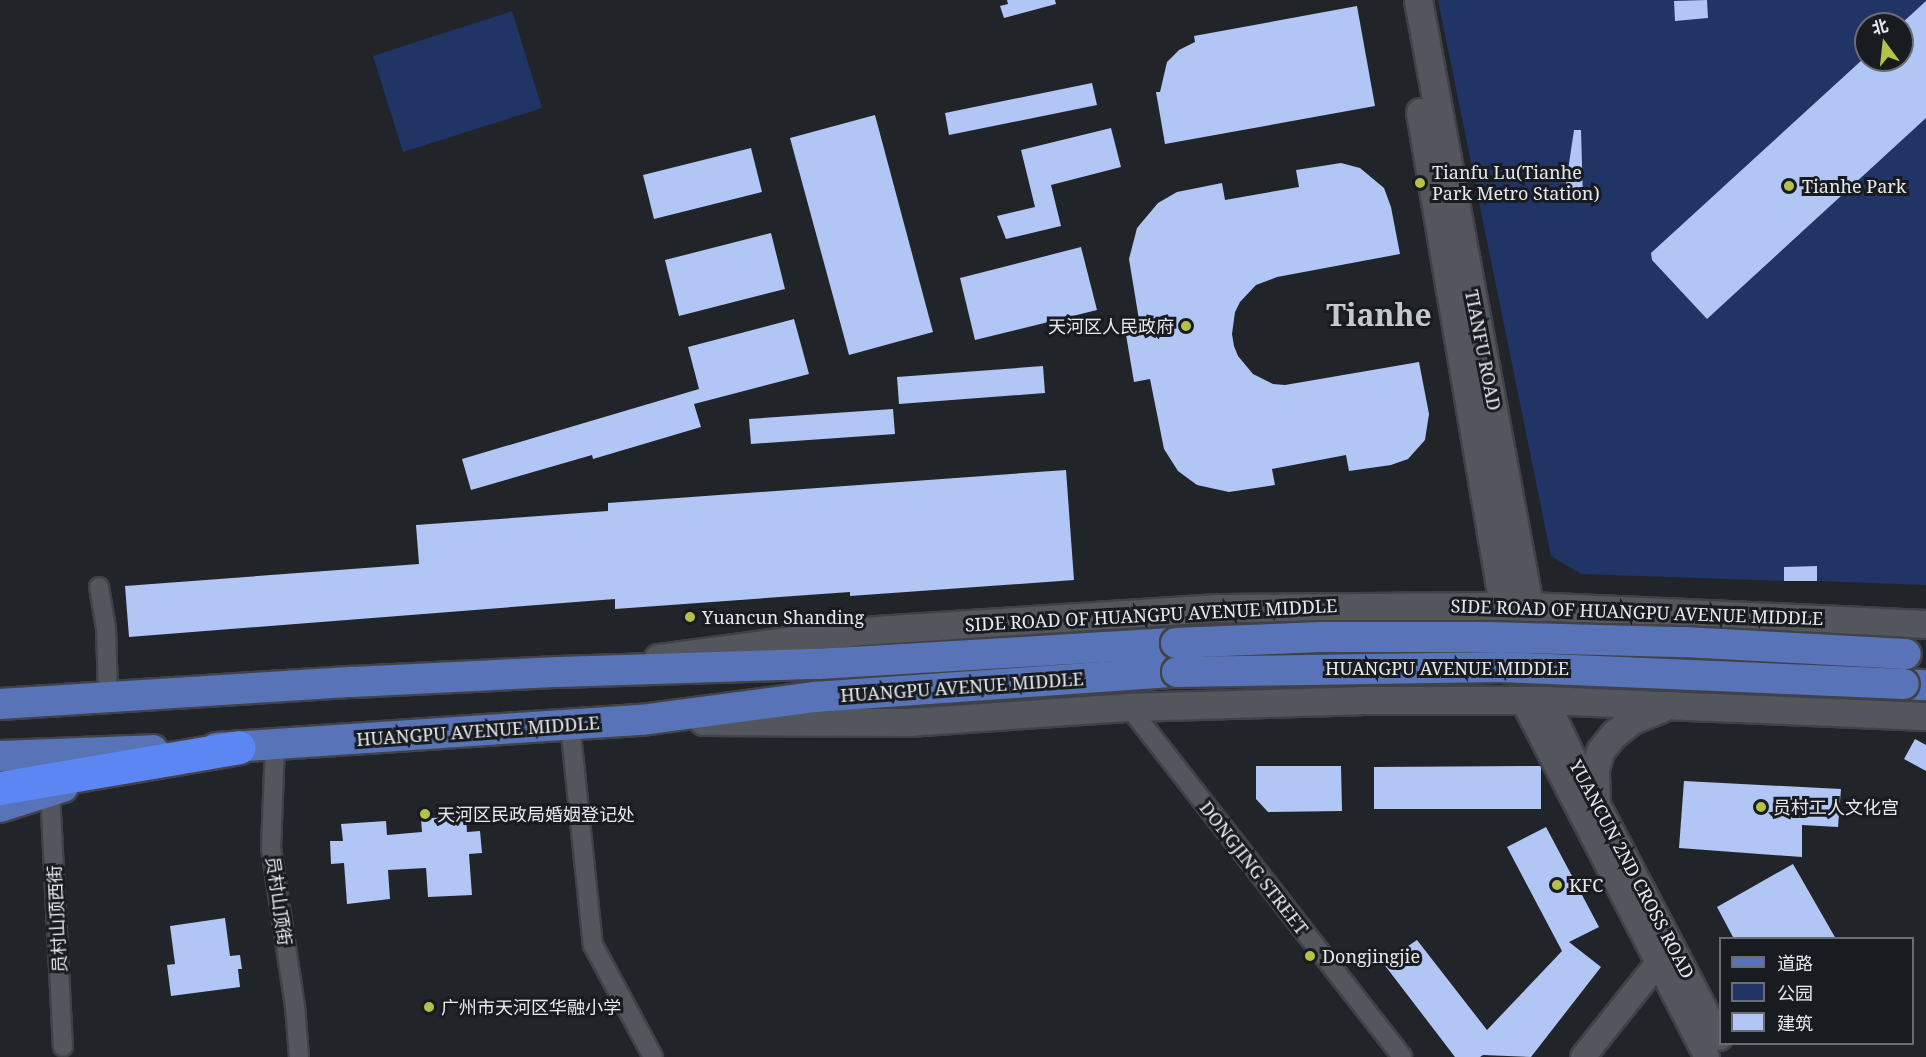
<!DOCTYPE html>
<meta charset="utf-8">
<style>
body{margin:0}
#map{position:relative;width:1926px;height:1057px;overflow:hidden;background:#212429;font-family:"Noto Serif","Noto Sans SC",serif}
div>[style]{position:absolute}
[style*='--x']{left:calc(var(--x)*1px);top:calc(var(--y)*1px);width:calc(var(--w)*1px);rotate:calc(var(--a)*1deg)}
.green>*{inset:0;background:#203466}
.building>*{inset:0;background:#b1c6f5}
.roads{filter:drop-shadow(2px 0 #404247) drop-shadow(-2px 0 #404247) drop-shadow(0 2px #404247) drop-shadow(0 -2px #404247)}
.minor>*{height:18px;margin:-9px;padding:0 9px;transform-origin:9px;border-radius:9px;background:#53565c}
.tertiary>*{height:24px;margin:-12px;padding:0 12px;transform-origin:12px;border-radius:12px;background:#53565c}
.secondary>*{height:27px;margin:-13.5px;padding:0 13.5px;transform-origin:13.5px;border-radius:13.5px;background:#53565c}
.primary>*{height:30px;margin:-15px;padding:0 15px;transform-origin:15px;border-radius:15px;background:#5873b7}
.motorway>*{height:33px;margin:-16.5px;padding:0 16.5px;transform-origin:16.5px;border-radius:16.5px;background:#5c87f3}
.bridges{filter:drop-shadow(2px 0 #404247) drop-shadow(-2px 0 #404247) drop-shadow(0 2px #404247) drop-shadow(0 -2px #404247)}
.primary-bridge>*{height:30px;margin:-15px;padding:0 15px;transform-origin:15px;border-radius:15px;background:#5873b7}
.dots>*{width:16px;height:16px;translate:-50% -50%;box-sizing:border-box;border:3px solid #181b20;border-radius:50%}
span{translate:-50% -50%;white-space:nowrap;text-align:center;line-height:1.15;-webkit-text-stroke:6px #181b20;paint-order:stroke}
.poi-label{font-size:18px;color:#e7e9ed}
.left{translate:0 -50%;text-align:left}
.right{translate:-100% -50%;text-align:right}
.street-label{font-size:18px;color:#e7e9ed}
.town-label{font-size:30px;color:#c4c8cf;font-weight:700}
.legend{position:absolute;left:1719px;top:937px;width:195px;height:108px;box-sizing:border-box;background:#181b20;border:2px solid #6b6d72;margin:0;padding:8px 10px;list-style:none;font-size:18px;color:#e7e9ed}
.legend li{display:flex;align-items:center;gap:12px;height:30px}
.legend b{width:30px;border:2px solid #6b6d72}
.north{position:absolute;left:1854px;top:12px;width:60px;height:60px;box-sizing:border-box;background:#181b20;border:2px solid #6b6d72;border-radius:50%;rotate:345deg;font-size:16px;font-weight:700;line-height:24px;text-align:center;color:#e7e9ed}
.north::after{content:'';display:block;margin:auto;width:21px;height:27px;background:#b4c24a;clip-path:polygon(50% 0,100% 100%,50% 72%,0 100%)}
</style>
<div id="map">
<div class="green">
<div style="clip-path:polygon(evenodd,1438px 0,1926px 0,1926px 585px,1817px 581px,1816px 566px,1785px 567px,1784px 581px,1581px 574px,1551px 556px,1438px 0,1866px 24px,1902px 24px,1902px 60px,1866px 60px,1866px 24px)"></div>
<div style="clip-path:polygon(512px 11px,542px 108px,403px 152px,373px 56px)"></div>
</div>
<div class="building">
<div style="clip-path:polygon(1007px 0,1055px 0,1056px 4px,1004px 18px,1000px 6px,1008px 4px)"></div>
<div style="clip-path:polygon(1707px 0,1708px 18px,1675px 21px,1674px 1px)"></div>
<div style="clip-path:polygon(1926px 1px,1926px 118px,1707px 319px,1652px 260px,1651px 253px,1862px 60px,1902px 60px,1902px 23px)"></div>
<div style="clip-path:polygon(1357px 6px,1375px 106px,1165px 144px,1156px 92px,1160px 92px,1167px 62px,1179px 50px,1195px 42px,1194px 36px)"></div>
<div style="clip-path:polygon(1092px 83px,1097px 105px,949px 135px,945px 113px)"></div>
<div style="clip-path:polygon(875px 115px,933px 332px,849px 355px,790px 138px)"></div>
<div style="clip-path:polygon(1111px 128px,1121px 167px,1051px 185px,1061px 226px,1006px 239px,997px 216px,1035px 207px,1021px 150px)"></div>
<div style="clip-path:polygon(1574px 130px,1581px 130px,1583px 200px,1572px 203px,1566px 184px)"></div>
<div style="clip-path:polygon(751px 148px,762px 192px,654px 219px,643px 175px)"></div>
<div style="clip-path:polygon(1341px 163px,1360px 168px,1384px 188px,1391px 207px,1400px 254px,1277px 277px,1256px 285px,1240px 302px,1235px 312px,1232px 334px,1234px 346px,1238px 356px,1253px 374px,1273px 384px,1285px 385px,1419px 362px,1429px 414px,1425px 440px,1408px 459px,1391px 465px,1349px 471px,1346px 455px,1272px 469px,1275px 485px,1229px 492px,1197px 485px,1178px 471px,1164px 449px,1150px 379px,1134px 382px,1125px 329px,1140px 326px,1129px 259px,1137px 228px,1158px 203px,1177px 192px,1222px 183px,1225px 200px,1299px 187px,1296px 170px)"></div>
<div style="clip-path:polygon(771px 233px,785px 289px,679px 316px,665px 260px)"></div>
<div style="clip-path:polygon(1081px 247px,1097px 310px,975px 340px,960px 278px)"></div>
<div style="clip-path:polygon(794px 319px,809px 374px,694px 404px,701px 427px,593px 459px,592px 455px,471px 490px,462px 459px,699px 389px,688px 347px)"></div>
<div style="clip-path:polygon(1043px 366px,1045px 393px,899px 404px,897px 377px)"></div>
<div style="clip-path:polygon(893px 409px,895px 434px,751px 444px,749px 419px)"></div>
<div style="clip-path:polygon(1066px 470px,1074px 580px,850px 596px,850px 592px,615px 609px,615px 599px,129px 637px,125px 586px,419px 564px,416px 525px,608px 511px,608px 503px)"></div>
<div style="clip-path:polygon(1817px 566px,1817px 581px,1784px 581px,1784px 567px)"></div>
<div style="clip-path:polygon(1915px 739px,1926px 745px,1926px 771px,1904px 759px)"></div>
<div style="clip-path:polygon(1256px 766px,1341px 766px,1342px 811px,1268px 812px,1256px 799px)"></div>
<div style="clip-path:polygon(1541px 766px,1541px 809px,1374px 809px,1374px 767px)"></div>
<div style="clip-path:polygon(1684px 781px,1841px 789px,1838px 827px,1802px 825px,1802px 857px,1679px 848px)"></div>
<div style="clip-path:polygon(466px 815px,467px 832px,480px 831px,482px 853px,469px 854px,472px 895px,428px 897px,426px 868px,388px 870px,390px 899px,347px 904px,344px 863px,331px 864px,330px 841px,343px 841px,341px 824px,386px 821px,387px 835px,422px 832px,421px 819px)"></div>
<div style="clip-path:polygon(1546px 827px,1599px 927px,1569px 942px,1601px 967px,1531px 1057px,1483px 1055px,1480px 1057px,1455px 1057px,1383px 963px,1417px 940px,1487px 1030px,1562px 951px,1507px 847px)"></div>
<div style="clip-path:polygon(1793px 864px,1836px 939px,1734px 939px,1717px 907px)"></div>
<div style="clip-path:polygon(225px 918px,230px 956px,240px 955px,242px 969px,238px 969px,240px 987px,171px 996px,167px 965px,175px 964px,170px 926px)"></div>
</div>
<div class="roads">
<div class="minor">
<div style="--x:99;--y:587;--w:42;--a:80.3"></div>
<div style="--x:106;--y:628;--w:68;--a:88.3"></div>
<div style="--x:1129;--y:707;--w:444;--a:52"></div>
<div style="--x:570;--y:724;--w:222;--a:84.1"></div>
<div style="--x:593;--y:945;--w:127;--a:61.8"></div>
<div style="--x:275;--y:744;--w:104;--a:92.2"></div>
<div style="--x:271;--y:848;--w:160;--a:81.4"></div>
<div style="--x:295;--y:1006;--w:51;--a:85.5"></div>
<div style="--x:50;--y:792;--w:255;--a:87.1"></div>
</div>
<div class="tertiary">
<div style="--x:1522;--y:699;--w:403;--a:62.7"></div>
<div style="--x:1546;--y:700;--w:63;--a:64.7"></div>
<div style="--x:1573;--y:757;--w:317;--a:62.4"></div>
<div style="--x:1583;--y:1057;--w:120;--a:-51.4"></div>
</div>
<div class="secondary">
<div style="--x:1418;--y:0;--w:632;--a:79.61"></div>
<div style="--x:1420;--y:112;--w:517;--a:80.43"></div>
<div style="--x:658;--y:658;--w:205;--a:-7.6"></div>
<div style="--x:861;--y:631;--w:358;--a:-3.7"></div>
<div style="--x:1218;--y:608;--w:312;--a:-0.4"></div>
<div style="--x:1530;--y:606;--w:396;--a:2.6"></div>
<div style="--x:703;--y:721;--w:205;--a:0.3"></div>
<div style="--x:908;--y:722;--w:222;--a:-3.9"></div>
<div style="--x:1129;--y:707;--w:231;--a:-1.7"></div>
<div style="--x:1360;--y:700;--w:186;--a:0"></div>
<div style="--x:1546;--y:700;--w:380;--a:2.4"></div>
<div style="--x:1596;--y:802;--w:33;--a:-92"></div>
<div style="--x:1595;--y:769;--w:19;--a:-74"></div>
<div style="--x:1600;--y:751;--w:22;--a:-51"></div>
<div style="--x:1614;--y:734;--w:23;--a:-38"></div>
<div style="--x:1632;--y:720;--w:31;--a:-22"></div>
</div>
<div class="primary">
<div style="--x:1904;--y:684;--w:22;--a:3"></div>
<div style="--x:0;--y:704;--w:353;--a:-3.6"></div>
<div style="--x:352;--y:682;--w:207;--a:-2.8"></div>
<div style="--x:559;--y:672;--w:260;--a:-1.8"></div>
<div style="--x:819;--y:664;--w:358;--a:-3.4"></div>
<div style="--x:216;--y:748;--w:427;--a:-3.8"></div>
<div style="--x:642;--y:720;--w:175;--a:-7.6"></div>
<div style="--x:815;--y:697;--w:363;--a:-4"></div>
<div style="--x:0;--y:756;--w:153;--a:-2.2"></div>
<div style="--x:0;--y:807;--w:66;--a:-17.6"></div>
</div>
<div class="motorway">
<div style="--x:0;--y:788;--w:242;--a:-9.7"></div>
</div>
</div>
<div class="bridges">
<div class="primary-bridge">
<div style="--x:1176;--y:643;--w:145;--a:-2.4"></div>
<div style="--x:1321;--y:637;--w:166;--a:0"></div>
<div style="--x:1487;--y:637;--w:197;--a:1.5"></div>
<div style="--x:1684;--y:642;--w:222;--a:3.1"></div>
<div style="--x:1177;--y:672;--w:323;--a:-0.9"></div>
<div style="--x:1500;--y:667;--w:404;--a:2.4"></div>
</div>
</div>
<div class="dots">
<div style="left:1420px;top:183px;background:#b4c24a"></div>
<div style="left:1789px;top:186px;background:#b4c24a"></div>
<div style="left:1186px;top:326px;background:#b4c24a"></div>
<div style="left:690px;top:617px;background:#b4c24a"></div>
<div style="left:1761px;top:807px;background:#b4c24a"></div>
<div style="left:425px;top:814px;background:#b4c24a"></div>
<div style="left:1557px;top:885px;background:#b4c24a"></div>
<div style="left:1310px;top:956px;background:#b4c24a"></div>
<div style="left:429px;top:1007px;background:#b4c24a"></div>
</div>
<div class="poi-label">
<span class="left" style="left:1432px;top:183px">Tianfu Lu(Tianhe<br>Park Metro Station)</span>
<span class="left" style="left:1802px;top:186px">Tianhe Park</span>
<span class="right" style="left:1174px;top:326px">天河区人民政府</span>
<span class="left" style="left:702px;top:617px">Yuancun Shanding</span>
<span class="left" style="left:1773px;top:807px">员村工人文化宫</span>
<span class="left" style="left:437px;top:814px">天河区民政局婚姻登记处</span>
<span class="left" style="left:1569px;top:885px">KFC</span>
<span class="left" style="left:1322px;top:956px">Dongjingjie</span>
<span class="left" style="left:441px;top:1007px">广州市天河区华融小学</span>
</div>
<div class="street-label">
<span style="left:1483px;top:350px;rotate:79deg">TIANFU ROAD</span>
<span style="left:1637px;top:612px;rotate:2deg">SIDE ROAD OF HUANGPU AVENUE MIDDLE</span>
<span style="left:1151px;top:615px;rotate:-3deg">SIDE ROAD OF HUANGPU AVENUE MIDDLE</span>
<span style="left:1447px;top:668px">HUANGPU AVENUE MIDDLE</span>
<span style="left:962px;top:687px;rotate:-4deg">HUANGPU AVENUE MIDDLE</span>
<span style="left:478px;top:731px;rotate:-4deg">HUANGPU AVENUE MIDDLE</span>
<span style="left:1254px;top:868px;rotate:52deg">DONGJING STREET</span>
<span style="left:1632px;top:869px;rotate:62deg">YUANCUN 2ND CROSS ROAD</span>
<span style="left:279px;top:901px;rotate:82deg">员村山顶街</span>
<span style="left:57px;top:919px;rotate:-93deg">员村山顶西街</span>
</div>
<div class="town-label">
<span style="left:1379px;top:315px">Tianhe</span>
</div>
<ul class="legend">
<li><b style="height:8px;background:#5873b7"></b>道路</li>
<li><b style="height:16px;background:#203466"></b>公园</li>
<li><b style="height:16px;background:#b1c6f5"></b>建筑</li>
</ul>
<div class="north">北</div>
</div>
